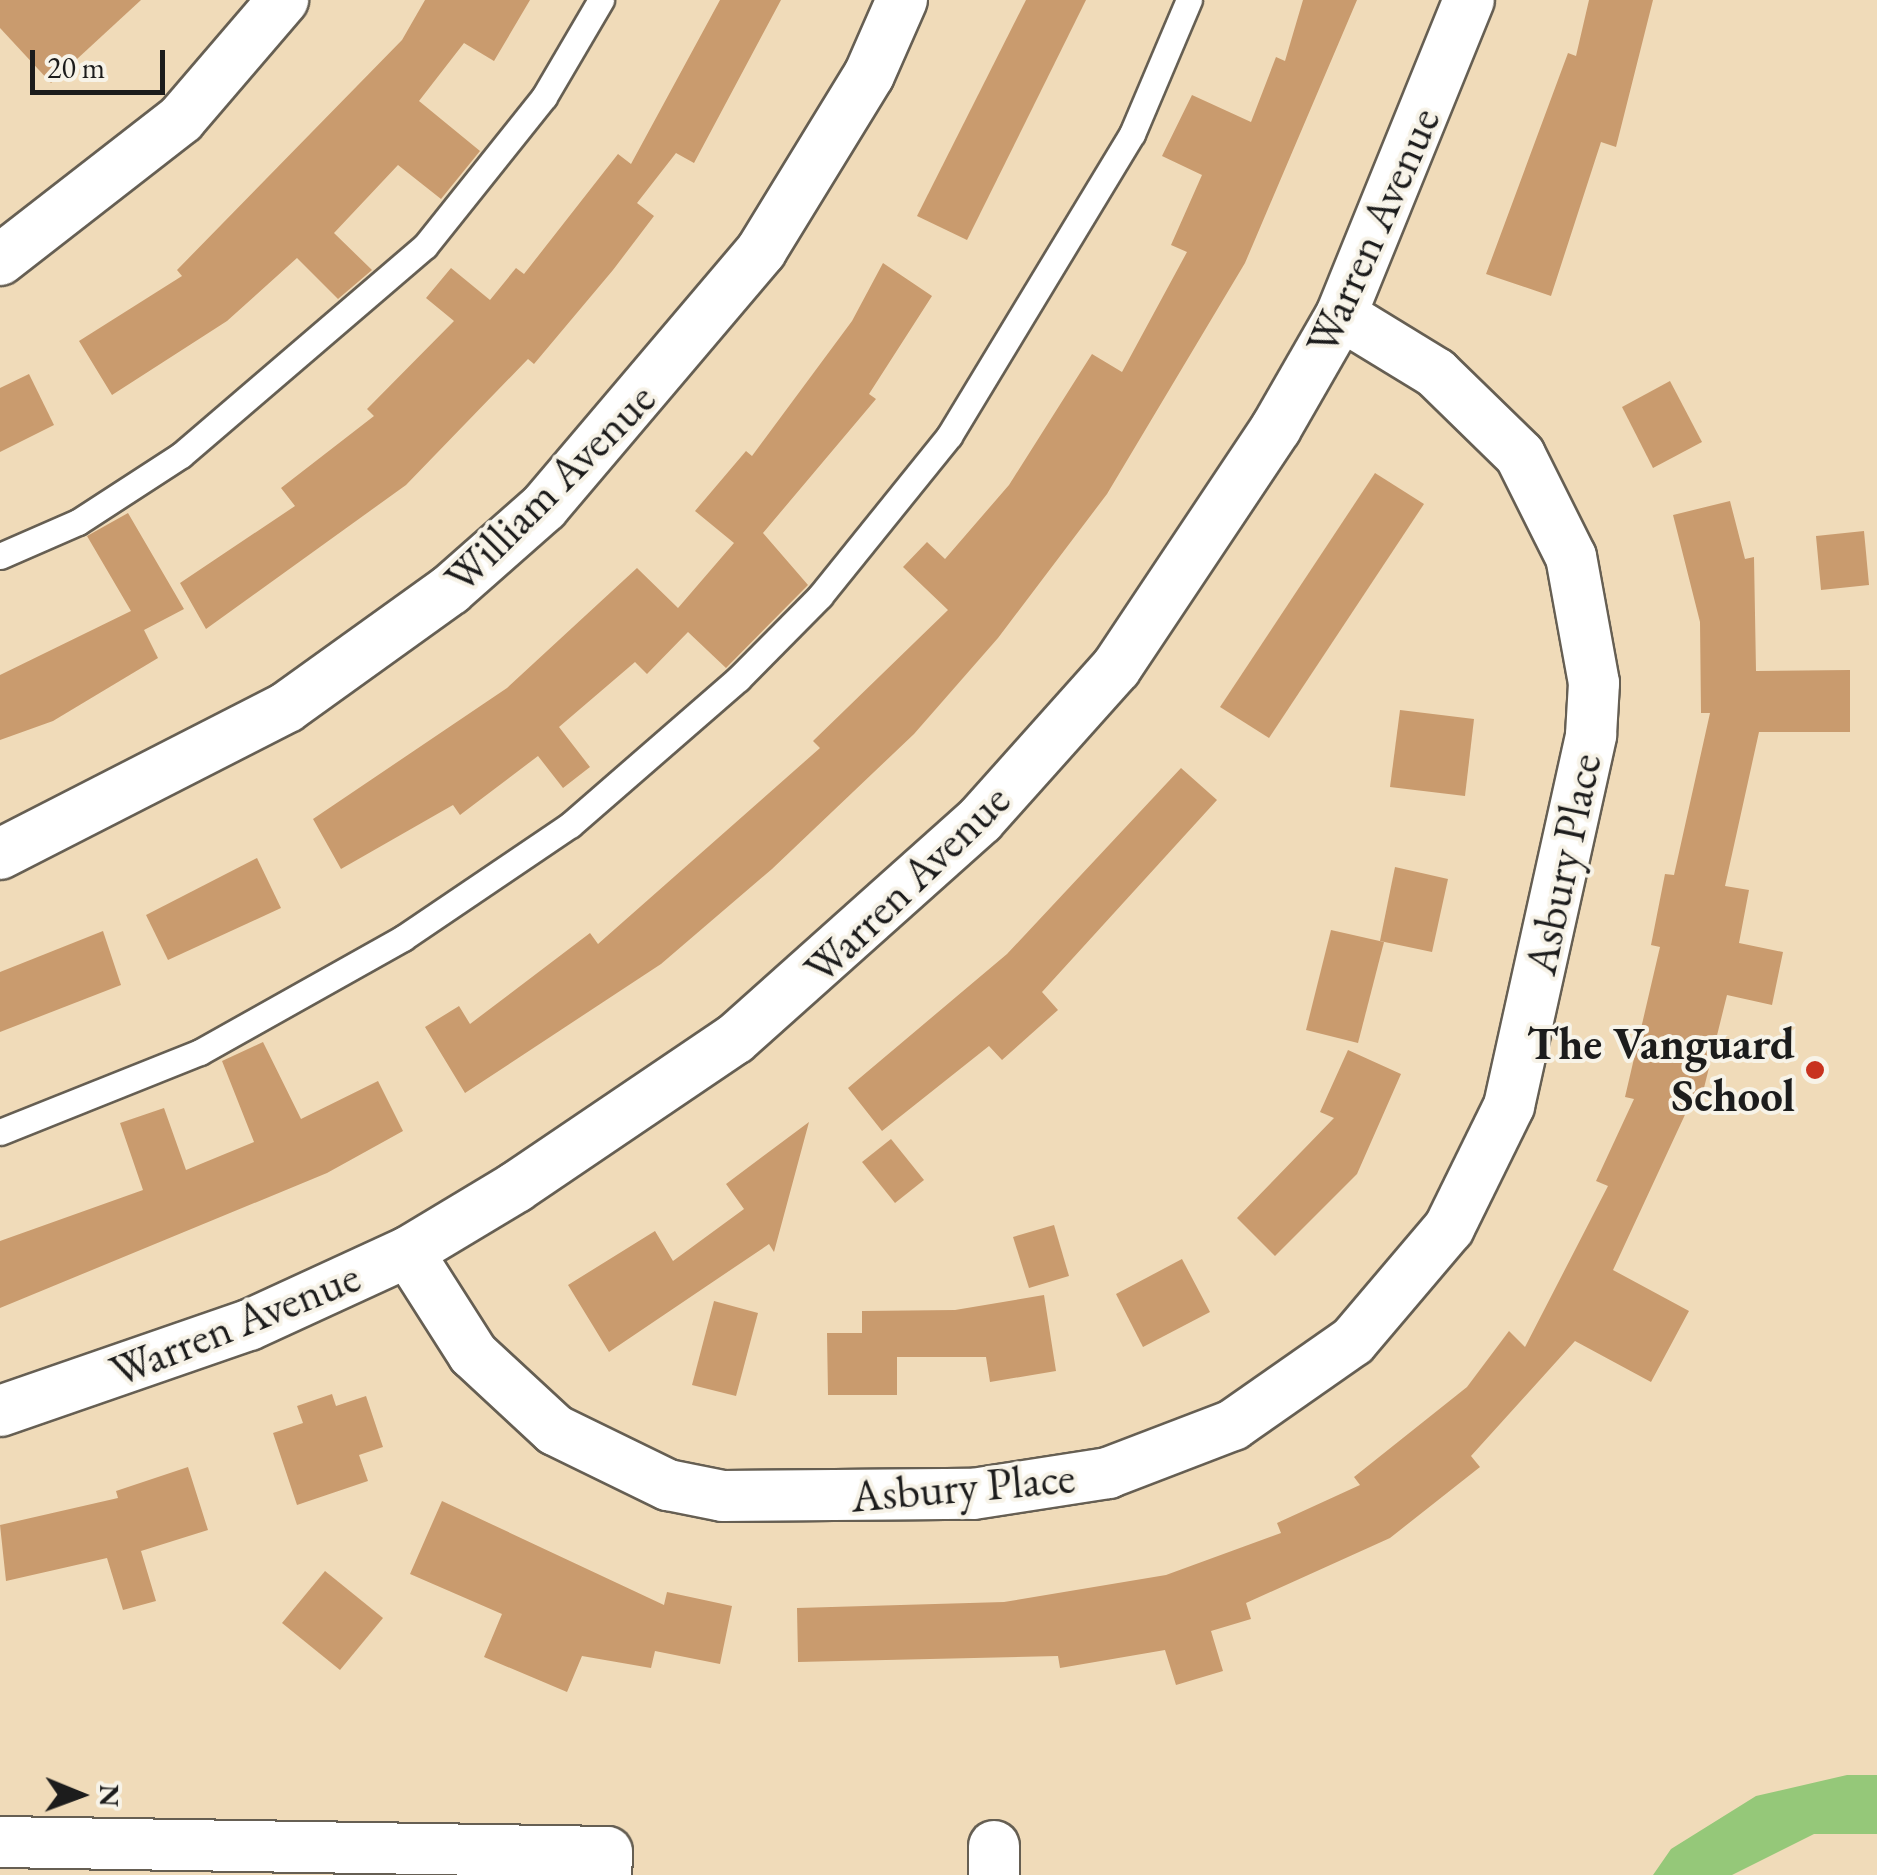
<!DOCTYPE html>
<style>
body{margin:0}
#map{position:relative;width:1877px;height:1875px;overflow:hidden;background:#f0dbb9;font-family:"EB Garamond",serif}
div>[style]{position:absolute}
[style*='--x']{left:calc(var(--x)*1px);top:calc(var(--y)*1px);width:calc(var(--w)*1px);rotate:calc(var(--a)*1deg)}
.green>*{inset:0;background:#95c879}
.building>*{inset:0;background:#c99b6e}
.roads{filter:drop-shadow(2px 0 #665f53) drop-shadow(-2px 0 #665f53) drop-shadow(0 2px #665f53) drop-shadow(0 -2px #665f53)}
.lane>*{height:25px;margin:-12.5px;padding:0 12.5px;transform-origin:12.5px;border-radius:12.5px;background:#fff}
.street>*{height:50px;margin:-25px;padding:0 25px;transform-origin:25px;border-radius:25px;background:#fff}
.dots>*{width:28px;height:28px;translate:-50% -50%;box-sizing:border-box;border:5px solid #f7f3e8;border-radius:50%}
span{translate:-50% -50%;white-space:nowrap;text-align:center;line-height:1.15;-webkit-text-stroke:8px #f7f3e8;paint-order:stroke}
.street-label{font-size:45px;color:#1c1c1c}
.poi-label{font-size:45px;color:#1c1c1c;font-weight:700}
.right{translate:-100% -50%;text-align:right}
.north{position:absolute;left:30px;top:1745px;width:100px;height:100px;-webkit-text-stroke:8px #f7f3e8;paint-order:stroke;rotate:91deg;font-size:28px;font-weight:700;line-height:40px;text-align:center;color:#1c1c1c}
.north::after{content:'';display:block;margin:auto;width:35px;height:45px;background:#1c1c1c;clip-path:polygon(50% 0,100% 100%,50% 72%,0 100%)}
.scale{position:absolute;left:30px;top:50px;width:135px;height:45px;box-sizing:border-box;border:5px solid #1c1c1c;border-top:0;padding-left:12px;font-size:30px;line-height:35px;white-space:nowrap;color:#1c1c1c;-webkit-text-stroke:8px #f7f3e8;paint-order:stroke}
</style>
<div id="map">
<div class="green">
<div style="clip-path:polygon(1847px 1775px,1877px 1775px,1877px 1834px,1814px 1834px,1732px 1875px,1653px 1875px,1671px 1849px,1756px 1796px)"></div>
</div>
<div class="building">
<div style="clip-path:polygon(0 0,141px 0,51px 83px,0 28px)"></div>
<div style="clip-path:polygon(425px 0,530px 0,494px 61px,464px 43px,419px 101px,480px 151px,441px 199px,398px 165px,334px 233px,372px 270px,338px 299px,297px 258px,227px 321px,112px 395px,79px 341px,182px 276px,177px 270px,402px 40px)"></div>
<div style="clip-path:polygon(720px 0,781px 0,694px 163px,676px 153px,637px 203px,654px 216px,613px 270px,534px 364px,528px 359px,406px 485px,206px 629px,180px 583px,295px 506px,281px 488px,374px 416px,367px 409px,454px 321px,426px 298px,451px 268px,490px 300px,516px 268px,524px 274px,618px 154px,631px 164px)"></div>
<div style="clip-path:polygon(1026px 0,1086px 0,967px 240px,917px 216px)"></div>
<div style="clip-path:polygon(1303px 0,1357px 0,1245px 263px,1107px 494px,998px 638px,914px 734px,772px 869px,661px 964px,465px 1093px,425px 1027px,459px 1006px,470px 1024px,590px 933px,598px 944px,820px 748px,813px 741px,948px 610px,903px 567px,927px 542px,945px 559px,1009px 485px,1092px 354px,1122px 372px,1187px 252px,1171px 245px,1202px 175px,1162px 156px,1192px 95px,1251px 122px,1276px 57px,1285px 61px)"></div>
<div style="clip-path:polygon(1589px 0,1653px 0,1616px 147px,1601px 142px,1551px 296px,1486px 274px,1568px 53px,1576px 56px)"></div>
<div style="clip-path:polygon(883px 263px,932px 296px,869px 394px,876px 399px,763px 533px,808px 585px,726px 668px,688px 632px,647px 674px,635px 662px,559px 727px,590px 767px,563px 788px,538px 756px,460px 815px,453px 805px,341px 869px,313px 819px,507px 688px,637px 568px,678px 608px,734px 543px,695px 511px,746px 451px,752px 456px,852px 321px)"></div>
<div style="clip-path:polygon(29px 374px,54px 425px,0 452px,0 388px)"></div>
<div style="clip-path:polygon(1670px 381px,1702px 442px,1653px 468px,1622px 407px)"></div>
<div style="clip-path:polygon(1375px 473px,1424px 504px,1269px 738px,1220px 707px)"></div>
<div style="clip-path:polygon(1730px 501px,1745px 559px,1754px 557px,1756px 671px,1850px 670px,1850px 732px,1759px 732px,1725px 886px,1749px 890px,1739px 943px,1783px 952px,1772px 1005px,1727px 995px,1703px 1092px,1696px 1091px,1613px 1270px,1689px 1311px,1651px 1382px,1575px 1341px,1471px 1456px,1480px 1467px,1390px 1538px,1246px 1603px,1251px 1619px,1211px 1631px,1223px 1671px,1176px 1685px,1165px 1650px,1060px 1668px,1058px 1656px,798px 1662px,797px 1608px,1004px 1602px,1166px 1575px,1281px 1533px,1277px 1523px,1360px 1485px,1354px 1477px,1467px 1387px,1509px 1331px,1525px 1347px,1608px 1186px,1596px 1181px,1634px 1099px,1625px 1097px,1660px 947px,1651px 945px,1665px 874px,1674px 875px,1710px 713px,1701px 713px,1700px 622px,1673px 515px)"></div>
<div style="clip-path:polygon(128px 513px,184px 609px,144px 630px,158px 658px,53px 721px,0 740px,0 675px,131px 611px,87px 536px)"></div>
<div style="clip-path:polygon(1864px 531px,1869px 585px,1821px 590px,1816px 536px)"></div>
<div style="clip-path:polygon(1400px 710px,1474px 719px,1465px 796px,1390px 787px)"></div>
<div style="clip-path:polygon(1181px 768px,1217px 800px,1042px 992px,1058px 1010px,1002px 1060px,989px 1046px,882px 1131px,848px 1088px,1007px 954px)"></div>
<div style="clip-path:polygon(257px 858px,281px 908px,168px 960px,146px 915px)"></div>
<div style="clip-path:polygon(1395px 867px,1448px 879px,1432px 952px,1380px 941px)"></div>
<div style="clip-path:polygon(1331px 930px,1384px 942px,1358px 1043px,1306px 1030px)"></div>
<div style="clip-path:polygon(103px 931px,121px 985px,0 1032px,0 972px)"></div>
<div style="clip-path:polygon(263px 1042px,301px 1119px,378px 1081px,403px 1131px,327px 1173px,0 1308px,0 1241px,143px 1190px,120px 1123px,164px 1108px,186px 1170px,254px 1142px,222px 1061px)"></div>
<div style="clip-path:polygon(1348px 1050px,1401px 1074px,1357px 1174px,1275px 1256px,1237px 1218px,1334px 1118px,1320px 1112px)"></div>
<div style="clip-path:polygon(809px 1122px,774px 1252px,769px 1244px,609px 1352px,568px 1285px,655px 1231px,673px 1261px,744px 1209px,726px 1184px)"></div>
<div style="clip-path:polygon(891px 1139px,924px 1180px,895px 1203px,862px 1162px)"></div>
<div style="clip-path:polygon(1054px 1225px,1069px 1276px,1029px 1288px,1013px 1237px)"></div>
<div style="clip-path:polygon(1182px 1259px,1210px 1312px,1143px 1347px,1116px 1294px)"></div>
<div style="clip-path:polygon(1044px 1295px,1056px 1371px,990px 1382px,986px 1357px,897px 1357px,897px 1395px,828px 1395px,827px 1333px,862px 1333px,862px 1311px,955px 1310px)"></div>
<div style="clip-path:polygon(714px 1301px,758px 1313px,736px 1396px,692px 1385px)"></div>
<div style="clip-path:polygon(332px 1394px,336px 1406px,366px 1396px,383px 1447px,359px 1455px,368px 1481px,297px 1505px,273px 1433px,303px 1423px,297px 1406px)"></div>
<div style="clip-path:polygon(188px 1467px,208px 1530px,141px 1551px,156px 1601px,123px 1610px,107px 1558px,6px 1581px,0 1525px,118px 1498px,116px 1491px)"></div>
<div style="clip-path:polygon(442px 1501px,664px 1605px,667px 1592px,732px 1606px,720px 1664px,655px 1651px,651px 1668px,582px 1656px,567px 1692px,484px 1657px,502px 1614px,410px 1574px)"></div>
<div style="clip-path:polygon(325px 1571px,383px 1618px,340px 1670px,282px 1623px)"></div>
</div>
<div class="roads">
<div class="lane">
<div style="--x:0;--y:556;--w:85;--a:-23.6"></div>
<div style="--x:78;--y:522;--w:123;--a:-33"></div>
<div style="--x:181;--y:455;--w:321;--a:-40.6"></div>
<div style="--x:425;--y:246;--w:191;--a:-51.4"></div>
<div style="--x:544;--y:97;--w:113;--a:-59.6"></div>
<div style="--x:0;--y:1132;--w:215;--a:-21.8"></div>
<div style="--x:200;--y:1052;--w:233;--a:-29.3"></div>
<div style="--x:403;--y:938;--w:202;--a:-34.1"></div>
<div style="--x:570;--y:825;--w:223;--a:-41"></div>
<div style="--x:738;--y:679;--w:117;--a:-45.3"></div>
<div style="--x:820;--y:596;--w:206;--a:-51.1"></div>
<div style="--x:949;--y:436;--w:353;--a:-58.8"></div>
<div style="--x:1132;--y:134;--w:146;--a:-67"></div>
</div>
<div class="street">
<div style="--x:0;--y:260;--w:229;--a:-37.9"></div>
<div style="--x:181;--y:119;--w:157;--a:-49.4"></div>
<div style="--x:0;--y:854;--w:322;--a:-27.1"></div>
<div style="--x:287;--y:707;--w:201;--a:-35.7"></div>
<div style="--x:450;--y:590;--w:125;--a:-41.4"></div>
<div style="--x:544;--y:507;--w:336;--a:-49.7"></div>
<div style="--x:761;--y:251;--w:206;--a:-58.5"></div>
<div style="--x:869;--y:75;--w:82;--a:-66.3"></div>
<div style="--x:408;--y:1252;--w:121;--a:57.5"></div>
<div style="--x:473;--y:1354;--w:112;--a:42.8"></div>
<div style="--x:555;--y:1430;--w:126;--a:26"></div>
<div style="--x:668;--y:1485;--w:56;--a:11.3"></div>
<div style="--x:723;--y:1496;--w:250;--a:-0.5"></div>
<div style="--x:973;--y:1494;--w:137;--a:-8.8"></div>
<div style="--x:1108;--y:1473;--w:134;--a:-21"></div>
<div style="--x:1233;--y:1425;--w:146;--a:-35"></div>
<div style="--x:1353;--y:1341;--w:148;--a:-49.7"></div>
<div style="--x:1449;--y:1228;--w:136;--a:-63.8"></div>
<div style="--x:1509;--y:1106;--w:380;--a:-77.5"></div>
<div style="--x:1591;--y:735;--w:52;--a:-86.7"></div>
<div style="--x:1594;--y:683;--w:128;--a:-100.3"></div>
<div style="--x:1571;--y:557;--w:114;--a:-116.6"></div>
<div style="--x:1520;--y:455;--w:117;--a:-135.7"></div>
<div style="--x:1436;--y:373;--w:111;--a:-148.6"></div>
<div style="--x:0;--y:1411;--w:263;--a:-19.1"></div>
<div style="--x:249;--y:1325;--w:175;--a:-24.7"></div>
<div style="--x:408;--y:1252;--w:126;--a:-31"></div>
<div style="--x:516;--y:1187;--w:264;--a:-34.1"></div>
<div style="--x:735;--y:1039;--w:329;--a:-41.8"></div>
<div style="--x:980;--y:820;--w:204;--a:-48.2"></div>
<div style="--x:1116;--y:668;--w:288;--a:-56.3"></div>
<div style="--x:1276;--y:428;--w:130;--a:-60.1"></div>
<div style="--x:1341;--y:315;--w:340;--a:-67.9"></div>
<div style="--x:0;--y:1842;--w:607;--a:0.94"></div>
<div style="--x:607;--y:1852;--w:23;--a:92"></div>
<div style="--x:994;--y:1875;--w:29;--a:-90"></div>
</div>
</div>
<div class="dots">
<div style="left:1815px;top:1070px;background:#c8321e"></div>
</div>
<div class="street-label">
<span style="left:1373px;top:231px;rotate:-66deg">Warren Avenue</span>
<span style="left:550px;top:488px;rotate:-45deg">William Avenue</span>
<span style="left:1563px;top:864px;rotate:-78deg">Asbury Place</span>
<span style="left:907px;top:884px;rotate:-44deg">Warren Avenue</span>
<span style="left:235px;top:1324px;rotate:-22deg">Warren Avenue</span>
<span style="left:963px;top:1487px;rotate:-5deg">Asbury Place</span>
</div>
<div class="poi-label">
<span class="right" style="left:1795px;top:1070px">The Vanguard<br>School</span>
</div>
<div class="north">N</div>
<div class="scale">20 m</div>
</div>
